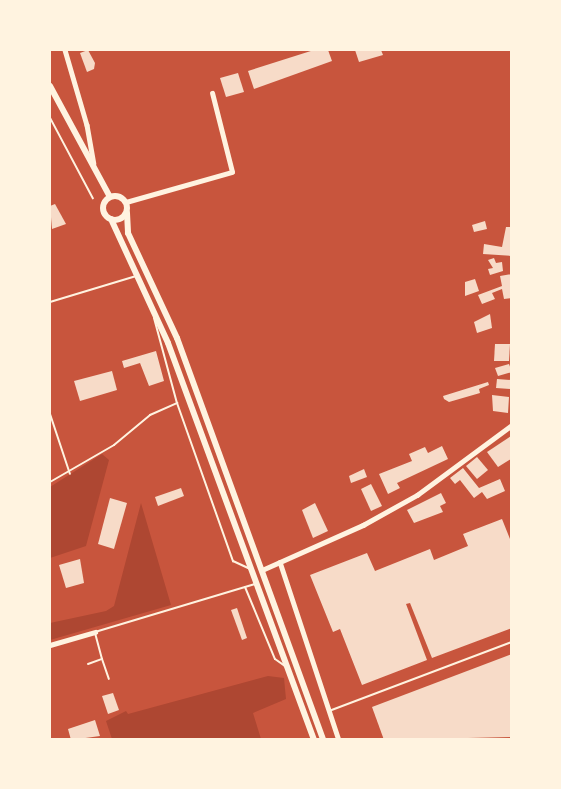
<!DOCTYPE html>
<style>
body{margin:0}
#map{position:relative;width:561px;height:789px;overflow:hidden;background:#c8553d;font-family:"Space Grotesk",sans-serif}
div>[style]{position:absolute}
[style*='--x']{left:calc(var(--x)*1px);top:calc(var(--y)*1px);width:calc(var(--w)*1px);rotate:calc(var(--a)*1deg)}
.green>*{inset:0;background:#ae4732}
.building>*{inset:0;background:#f7dbc8}
.path>*{height:1.5px;margin:-0.75px;padding:0 0.75px;transform-origin:0.75px;border-radius:0.75px;background:#fff3e0}
.service>*{height:2px;margin:-1px;padding:0 1px;transform-origin:1px;border-radius:1px;background:#fff3e0}
.minor>*{height:4.5px;margin:-2.25px;padding:0 2.25px;transform-origin:2.25px;border-radius:2.25px;background:#fff3e0}
.secondary>*{height:6px;margin:-3px;padding:0 3px;transform-origin:3px;border-radius:3px;background:#fff3e0}
.secondary>.ring{margin:-3px;padding:0;box-sizing:content-box;background:none;border:6px solid #fff3e0;border-radius:50%}
span{translate:-50% -50%;white-space:nowrap;text-align:center;line-height:1.15;-webkit-text-stroke:4.5px #fff3e0;paint-order:stroke}
.frame{position:absolute;inset:0;border:51px solid #fff3e0;pointer-events:none}
</style>
<div id="map">
<div class="green">
<div style="clip-path:polygon(102px 454px,109px 460px,86px 546px,50px 558px,50px 487px)"></div>
<div style="clip-path:polygon(141px 503px,171px 605px,50px 640px,50px 623px,106px 611px,114px 606px)"></div>
<div style="clip-path:polygon(268px 676px,284px 678px,286px 699px,253px 713px,261px 739px,112px 739px,106px 721px,126px 711px,128px 714px)"></div>
</div>
<div class="building">
<div style="clip-path:polygon(88px 50px,95px 63px,94px 69px,87px 72px,80px 53px)"></div>
<div style="clip-path:polygon(314px 50px,328px 50px,332px 61px,254px 89px,248px 71px)"></div>
<div style="clip-path:polygon(355px 50px,381px 50px,383px 55px,359px 62px)"></div>
<div style="clip-path:polygon(238px 73px,244px 92px,226px 97px,220px 78px)"></div>
<div style="clip-path:polygon(55px 204px,66px 224px,52px 229px,50px 206px)"></div>
<div style="clip-path:polygon(485px 221px,487px 229px,474px 232px,472px 225px)"></div>
<div style="clip-path:polygon(506px 227px,512px 227px,512px 256px,483px 254px,484px 244px,502px 247px)"></div>
<div style="clip-path:polygon(494px 258px,496px 263px,502px 262px,503px 271px,490px 275px,488px 269px,493px 268px,488px 260px)"></div>
<div style="clip-path:polygon(512px 274px,512px 298px,504px 299px,502px 289px,492px 293px,495px 299px,482px 304px,478px 295px,502px 286px,500px 276px)"></div>
<div style="clip-path:polygon(475px 279px,479px 291px,465px 296px,465px 282px)"></div>
<div style="clip-path:polygon(490px 314px,492px 328px,477px 333px,474px 322px)"></div>
<div style="clip-path:polygon(495px 344px,510px 344px,509px 361px,494px 361px)"></div>
<div style="clip-path:polygon(156px 351px,164px 381px,149px 386px,140px 363px,124px 368px,122px 361px)"></div>
<div style="clip-path:polygon(509px 364px,512px 372px,498px 376px,495px 368px)"></div>
<div style="clip-path:polygon(112px 371px,117px 390px,80px 401px,74px 381px)"></div>
<div style="clip-path:polygon(497px 379px,511px 380px,510px 389px,496px 388px)"></div>
<div style="clip-path:polygon(488px 382px,489px 385px,479px 389px,480px 393px,449px 402px,444px 399px,443px 396px)"></div>
<div style="clip-path:polygon(492px 395px,509px 397px,508px 413px,493px 411px)"></div>
<div style="clip-path:polygon(511px 436px,511px 459px,498px 467px,487px 452px)"></div>
<div style="clip-path:polygon(442px 446px,448px 459px,397px 483px,400px 488px,388px 494px,379px 474px,412px 461px,409px 454px,425px 447px,428px 453px)"></div>
<div style="clip-path:polygon(477px 457px,488px 470px,477px 479px,466px 466px)"></div>
<div style="clip-path:polygon(463px 468px,479px 488px,500px 479px,505px 491px,487px 499px,482px 492px,474px 498px,460px 480px,455px 484px,450px 478px)"></div>
<div style="clip-path:polygon(364px 469px,367px 477px,351px 483px,349px 476px)"></div>
<div style="clip-path:polygon(371px 484px,382px 506px,371px 511px,361px 489px)"></div>
<div style="clip-path:polygon(181px 488px,184px 496px,158px 506px,155px 497px)"></div>
<div style="clip-path:polygon(441px 493px,446px 503px,440px 506px,443px 512px,414px 523px,407px 510px)"></div>
<div style="clip-path:polygon(110px 498px,127px 503px,114px 549px,98px 544px)"></div>
<div style="clip-path:polygon(315px 503px,328px 531px,313px 538px,302px 510px)"></div>
<div style="clip-path:polygon(502px 519px,512px 544px,512px 628px,432px 658px,410px 603px,406px 604px,427px 660px,362px 685px,340px 629px,333px 632px,310px 575px,367px 553px,375px 571px,430px 549px,434px 560px,468px 546px,463px 534px)"></div>
<div style="clip-path:polygon(80px 559px,84px 583px,66px 588px,59px 565px)"></div>
<div style="clip-path:polygon(237px 608px,247px 638px,242px 640px,231px 610px)"></div>
<div style="clip-path:polygon(512px 654px,512px 737px,384px 740px,372px 707px)"></div>
<div style="clip-path:polygon(113px 693px,119px 710px,108px 714px,102px 696px)"></div>
<div style="clip-path:polygon(95px 720px,100px 736px,71px 740px,68px 729px)"></div>
</div>
<div class="path">
<div style="--x:50;--y:117;--w:92;--a:62"></div>
</div>
<div class="service">
<div style="--x:50;--y:302;--w:90;--a:-16.8"></div>
<div style="--x:154;--y:318;--w:88;--a:74.9"></div>
<div style="--x:177;--y:403;--w:168;--a:70.5"></div>
<div style="--x:233;--y:561;--w:19;--a:25"></div>
<div style="--x:50;--y:414;--w:63;--a:71.6"></div>
<div style="--x:50;--y:482;--w:74;--a:-30"></div>
<div style="--x:114;--y:445;--w:47;--a:-39.8"></div>
<div style="--x:150;--y:415;--w:30;--a:-24"></div>
<div style="--x:245;--y:587;--w:78;--a:67.4"></div>
<div style="--x:275;--y:659;--w:12;--a:35"></div>
<div style="--x:102;--y:659;--w:21;--a:71"></div>
<div style="--x:88;--y:664;--w:15;--a:-20"></div>
<div style="--x:102;--y:659;--w:28;--a:-105"></div>
<div style="--x:95;--y:632;--w:167;--a:-16.7"></div>
<div style="--x:329;--y:711;--w:196;--a:-20.7"></div>
</div>
<div class="minor">
<div style="--x:65;--y:50;--w:78;--a:73.7"></div>
<div style="--x:87;--y:125;--w:39;--a:80"></div>
<div style="--x:126;--y:202;--w:110;--a:-15.8"></div>
<div style="--x:232;--y:172;--w:81;--a:-104.2"></div>
<div style="--x:280;--y:562;--w:188;--a:71.7"></div>
<div style="--x:262;--y:570;--w:111;--a:-24"></div>
<div style="--x:363;--y:525;--w:62;--a:-29.1"></div>
<div style="--x:417;--y:495;--w:118;--a:-36.4"></div>
<div style="--x:50;--y:645;--w:47;--a:-16.1"></div>
</div>
<div class="secondary">
<div style="--x:50;--y:86;--w:126;--a:61.6"></div>
<div class="ring" style="left:103px;top:196px;width:18px;height:18px"></div>
<div style="--x:127;--y:213;--w:20;--a:87"></div>
<div style="--x:128;--y:233;--w:116;--a:65"></div>
<div style="--x:177;--y:338;--w:428;--a:70"></div>
<div style="--x:111;--y:219;--w:136;--a:65.3"></div>
<div style="--x:168;--y:343;--w:423;--a:69.8"></div>
</div>
<div class="frame"></div>
</div>
